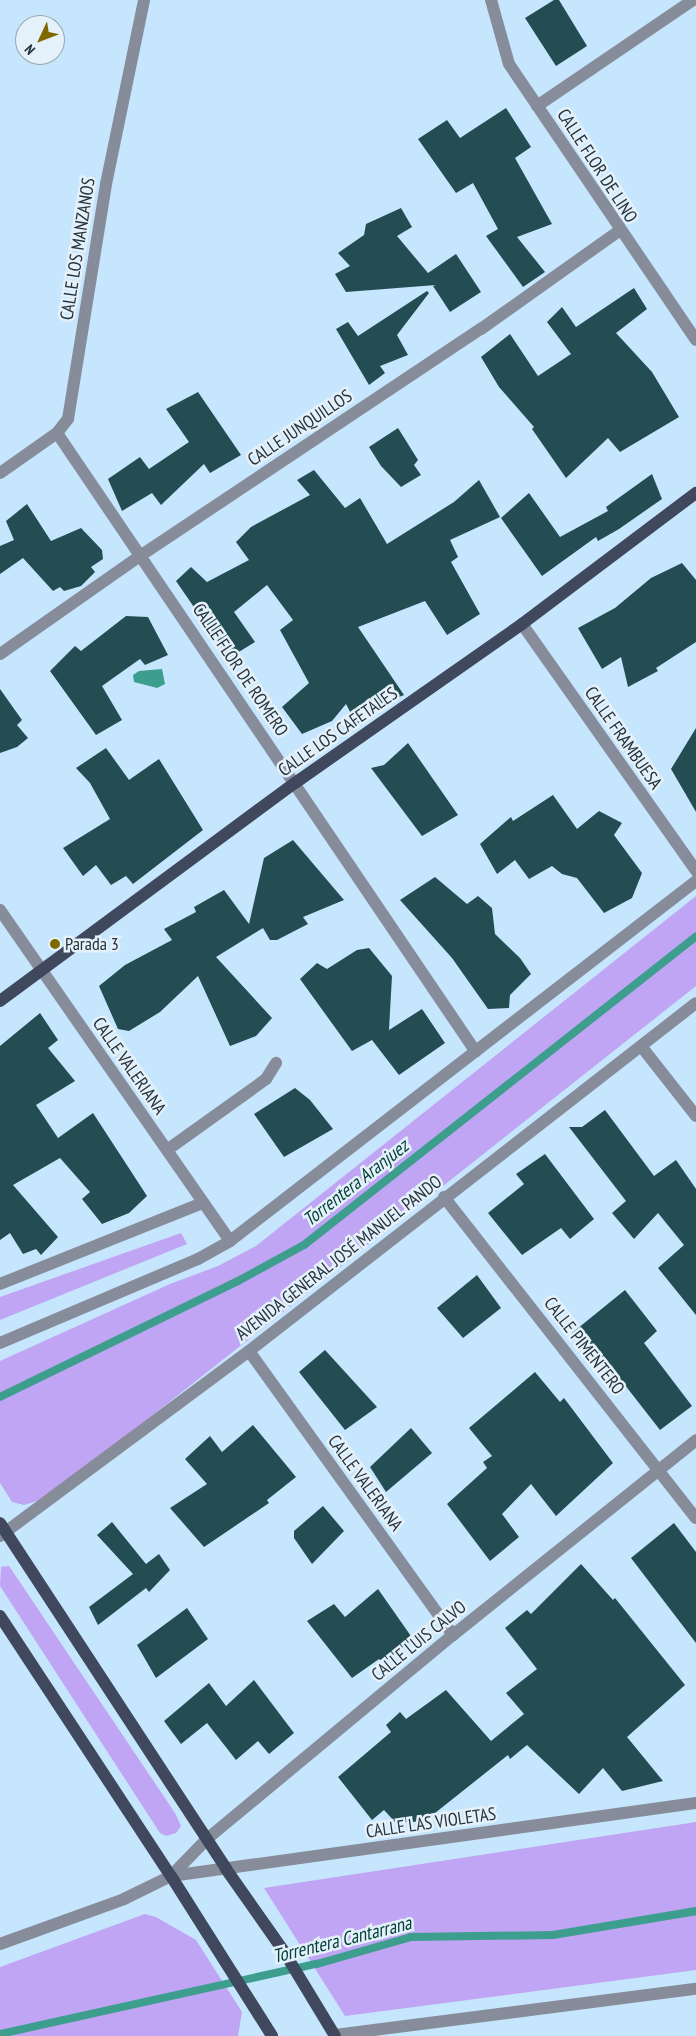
<!DOCTYPE html>
<meta charset="utf-8">
<style>
body{margin:0}
#map{position:relative;width:696px;height:2036px;overflow:hidden;background:#c6e6fe;font-family:"PT Sans Narrow",sans-serif}
div>[style]{position:absolute}
[style*='--x']{left:calc(var(--x)*1px);top:calc(var(--y)*1px);width:calc(var(--w)*1px);rotate:calc(var(--a)*1deg)}
.green>*{inset:0;background:#bfa5f3}
.water>*{inset:0;background:#3d9e8e}
.stream>*{height:8px;margin:-4px;padding:0 4px;transform-origin:4px;border-radius:4px;background:#3d9e8e}
.building>*{inset:0;background:#244c53}
.minor>*{height:12px;margin:-6px;padding:0 6px;transform-origin:6px;border-radius:6px;background:#878c9a}
.major>*{height:12px;margin:-6px;padding:0 6px;transform-origin:6px;border-radius:6px;background:#40485e}
.dots>*{width:14px;height:14px;translate:-50% -50%;box-sizing:border-box;border:2px solid #e4f1fa;border-radius:50%}
span{translate:-50% -50%;white-space:nowrap;text-align:center;line-height:1.15;-webkit-text-stroke:5px #e4f1fa;paint-order:stroke}
.street-label{font-size:18px;color:#26323b}
.poi-label{font-size:18px;color:#26323b}
.left{translate:0 -50%;text-align:left}
.water-label{font-size:19px;color:#054138;font-style:italic}
.north{position:absolute;left:15px;top:15px;width:50px;height:50px;box-sizing:border-box;background:#e4f1fa;border:1px solid #98a5ae;border-radius:50%;rotate:227deg;font-size:14px;font-weight:700;line-height:20px;text-align:center;color:#26323b}
.north::after{content:'';display:block;margin:auto;width:18px;height:22px;background:#816700;clip-path:polygon(50% 0,100% 100%,50% 72%,0 100%)}
</style>
<div id="map">
<div class="green">
<div style="clip-path:polygon(696px 896px,696px 986px,96px 1460px,37px 1501px,24px 1505px,12px 1502px,0 1483px,0 1361px,170px 1284px,218px 1266px,256px 1246px)"></div>
<div style="clip-path:polygon(181px 1233px,187px 1244px,0 1320px,0 1297px)"></div>
<div style="clip-path:polygon(9px 1566px,175px 1813px,181px 1826px,176px 1833px,166px 1836px,160px 1833px,0 1586px,1px 1567px)"></div>
<div style="clip-path:polygon(696px 1822px,696px 1970px,345px 2016px,264px 1888px)"></div>
<div style="clip-path:polygon(145px 1914px,156px 1917px,196px 1940px,242px 2012px,238px 2036px,0 2036px,0 1967px)"></div>
</div>
<div class="water">
<div style="clip-path:polygon(162px 669px,165px 684px,157px 688px,134px 682px,133px 675px,139px 671px)"></div>
</div>
<div class="stream">
<div style="--x:0;--y:1397;--w:265;--a:-26"></div>
<div style="--x:238;--y:1281;--w:75;--a:-28.6"></div>
<div style="--x:304;--y:1245;--w:499;--a:-38.2"></div>
<div style="--x:0;--y:2034;--w:325;--a:-12.5"></div>
<div style="--x:317;--y:1964;--w:98;--a:-16"></div>
<div style="--x:411;--y:1937;--w:142;--a:-0.8"></div>
<div style="--x:553;--y:1935;--w:145;--a:-9.5"></div>
</div>
<div class="building">
<div style="clip-path:polygon(554px 0,559px 0,587px 46px,556px 66px,525px 18px)"></div>
<div style="clip-path:polygon(506px 108px,531px 147px,515px 158px,552px 224px,517px 237px,545px 272px,523px 287px,486px 236px,498px 229px,473px 183px,456px 193px,418px 139px,447px 120px,460px 138px)"></div>
<div style="clip-path:polygon(401px 208px,412px 227px,397px 236px,428px 273px,456px 254px,481px 292px,450px 312px,433px 286px,436px 285px,346px 292px,335px 274px,350px 266px,338px 253px,364px 235px,366px 224px)"></div>
<div style="clip-path:polygon(634px 288px,647px 309px,616px 333px,652px 372px,679px 417px,620px 452px,608px 438px,566px 478px,532px 429px,534px 427px,499px 387px,481px 357px,510px 334px,538px 376px,571px 354px,547px 322px,562px 307px,576px 327px)"></div>
<div style="clip-path:polygon(427px 291px,429px 293px,397px 335px,408px 355px,380px 366px,385px 373px,369px 385px,336px 329px,348px 322px,358px 336px)"></div>
<div style="clip-path:polygon(198px 392px,241px 455px,210px 473px,204px 464px,161px 505px,152px 493px,122px 511px,108px 479px,140px 457px,149px 469px,189px 442px,166px 409px)"></div>
<div style="clip-path:polygon(398px 428px,418px 460px,414px 465px,421px 475px,401px 487px,381px 466px,369px 447px)"></div>
<div style="clip-path:polygon(314px 470px,345px 508px,360px 498px,387px 544px,454px 502px,479px 480px,500px 517px,450px 540px,458px 557px,451px 562px,480px 614px,447px 635px,425px 601px,358px 627px,404px 695px,371px 708px,357px 725px,346px 704px,332px 721px,302px 734px,282px 707px,309px 683px,280px 630px,293px 620px,267px 585px,234px 612px,255px 642px,229px 658px,176px 581px,191px 567px,207px 582px,249px 560px,236px 542px,251px 527px,310px 495px,297px 480px)"></div>
<div style="clip-path:polygon(652px 474px,662px 499px,619px 529px,598px 541px,596px 537px,542px 576px,501px 518px,529px 493px,560px 537px,608px 511px,606px 507px)"></div>
<div style="clip-path:polygon(27px 504px,51px 541px,81px 528px,102px 550px,103px 559px,91px 567px,95px 572px,81px 586px,64px 591px,60px 587px,53px 591px,23px 558px,0 574px,0 546px,14px 540px,6px 521px)"></div>
<div style="clip-path:polygon(682px 563px,696px 580px,696px 642px,656px 668px,658px 671px,628px 687px,621px 657px,602px 669px,578px 628px,615px 608px,651px 578px)"></div>
<div style="clip-path:polygon(126px 616px,148px 617px,168px 655px,145px 665px,140px 659px,102px 686px,122px 720px,96px 735px,50px 671px,75px 646px,81px 651px)"></div>
<div style="clip-path:polygon(0 689px,22px 720px,17px 725px,28px 738px,17px 747px,0 753px)"></div>
<div style="clip-path:polygon(696px 728px,696px 812px,671px 769px)"></div>
<div style="clip-path:polygon(408px 743px,458px 815px,422px 836px,371px 768px,384px 765px)"></div>
<div style="clip-path:polygon(106px 748px,129px 780px,159px 759px,203px 830px,133px 884px,126px 876px,111px 885px,96px 865px,83px 876px,63px 848px,110px 819px,90px 783px,76px 768px)"></div>
<div style="clip-path:polygon(553px 795px,577px 829px,599px 811px,622px 823px,614px 835px,642px 873px,632px 898px,604px 913px,577px 878px,562px 874px,552px 866px,529px 879px,515px 860px,497px 874px,480px 844px,511px 817px,513px 821px)"></div>
<div style="clip-path:polygon(293px 840px,344px 900px,303px 917px,308px 924px,277px 940px,270px 940px,263px 928px,216px 957px,272px 1018px,256px 1036px,230px 1046px,198px 976px,160px 1012px,129px 1031px,118px 1029px,99px 986px,125px 965px,172px 940px,164px 929px,196px 912px,194px 907px,224px 890px,249px 924px,264px 858px)"></div>
<div style="clip-path:polygon(435px 877px,467px 904px,478px 896px,492px 908px,495px 934px,520px 958px,531px 974px,510px 995px,509px 1008px,488px 1009px,452px 958px,400px 900px)"></div>
<div style="clip-path:polygon(369px 948px,392px 976px,389px 1030px,422px 1009px,445px 1043px,399px 1075px,372px 1040px,352px 1051px,300px 979px,317px 963px,327px 969px,357px 950px)"></div>
<div style="clip-path:polygon(40px 1013px,58px 1040px,48px 1048px,75px 1081px,36px 1105px,58px 1138px,93px 1113px,147px 1196px,129px 1213px,102px 1224px,82px 1199px,90px 1192px,60px 1158px,13px 1185px,58px 1237px,41px 1255px,36px 1249px,23px 1254px,10px 1233px,0 1240px,0 1046px)"></div>
<div style="clip-path:polygon(295px 1088px,310px 1100px,333px 1129px,284px 1157px,254px 1114px)"></div>
<div style="clip-path:polygon(605px 1110px,654px 1176px,676px 1160px,696px 1189px,696px 1315px,658px 1268px,684px 1245px,658px 1213px,634px 1239px,612px 1213px,626px 1201px,569px 1127px,582px 1127px)"></div>
<div style="clip-path:polygon(545px 1154px,594px 1219px,570px 1239px,561px 1228px,522px 1255px,488px 1213px,524px 1184px,516px 1174px)"></div>
<div style="clip-path:polygon(477px 1275px,501px 1308px,463px 1338px,437px 1308px)"></div>
<div style="clip-path:polygon(625px 1290px,657px 1331px,644px 1343px,692px 1406px,660px 1430px,614px 1371px,607px 1378px,572px 1333px)"></div>
<div style="clip-path:polygon(325px 1350px,377px 1407px,345px 1430px,299px 1372px)"></div>
<div style="clip-path:polygon(535px 1372px,560px 1402px,564px 1398px,613px 1463px,556px 1516px,531px 1484px,502px 1514px,519px 1537px,490px 1561px,447px 1504px,487px 1468px,483px 1462px,492px 1456px,469px 1428px)"></div>
<div style="clip-path:polygon(253px 1425px,296px 1477px,267px 1500px,269px 1503px,204px 1547px,170px 1508px,207px 1484px,185px 1459px,210px 1436px,222px 1452px)"></div>
<div style="clip-path:polygon(411px 1428px,432px 1453px,386px 1492px,370px 1467px)"></div>
<div style="clip-path:polygon(323px 1506px,344px 1531px,312px 1564px,294px 1538px,294px 1531px)"></div>
<div style="clip-path:polygon(112px 1522px,146px 1564px,159px 1554px,170px 1570px,149px 1592px,146px 1588px,98px 1625px,89px 1607px,133px 1574px,97px 1535px)"></div>
<div style="clip-path:polygon(674px 1523px,696px 1552px,696px 1643px,631px 1558px)"></div>
<div style="clip-path:polygon(581px 1564px,613px 1600px,615px 1598px,685px 1685px,627px 1737px,663px 1781px,622px 1791px,603px 1768px,579px 1794px,527px 1745px,510px 1759px,508px 1755px,425px 1821px,396px 1823px,384px 1810px,372px 1820px,338px 1777px,391px 1732px,386px 1725px,400px 1712px,406px 1719px,446px 1690px,491px 1741px,524px 1714px,506px 1693px,537px 1669px,505px 1628px,527px 1610px,531px 1614px)"></div>
<div style="clip-path:polygon(378px 1589px,413px 1639px,383px 1663px,379px 1659px,352px 1678px,307px 1621px,334px 1604px,345px 1617px)"></div>
<div style="clip-path:polygon(187px 1608px,208px 1639px,156px 1678px,137px 1645px)"></div>
<div style="clip-path:polygon(254px 1680px,294px 1733px,269px 1754px,258px 1741px,236px 1760px,207px 1723px,181px 1744px,164px 1721px,209px 1683px,226px 1706px)"></div>
</div>
<div class="minor">
<div style="--x:491;--y:0;--w:66;--a:74.3"></div>
<div style="--x:509;--y:64;--w:333;--a:55.9"></div>
<div style="--x:537;--y:106;--w:189;--a:-34.2"></div>
<div style="--x:57;--y:433;--w:747;--a:55.91"></div>
<div style="--x:0;--y:473;--w:70;--a:-35.1"></div>
<div style="--x:57;--y:433;--w:18;--a:-52"></div>
<div style="--x:68;--y:419;--w:238;--a:-80.8"></div>
<div style="--x:106;--y:184;--w:188;--a:-78.3"></div>
<div style="--x:522;--y:624;--w:302;--a:54.8"></div>
<div style="--x:0;--y:654;--w:171;--a:-35"></div>
<div style="--x:140;--y:556;--w:410;--a:-33.7"></div>
<div style="--x:481;--y:329;--w:169;--a:-35.4"></div>
<div style="--x:0;--y:910;--w:403;--a:55.2"></div>
<div style="--x:641;--y:1046;--w:89;--a:51.8"></div>
<div style="--x:167;--y:1150;--w:122;--a:-35.6"></div>
<div style="--x:266;--y:1079;--w:19;--a:-58"></div>
<div style="--x:444;--y:1197;--w:408;--a:51.9"></div>
<div style="--x:0;--y:1284;--w:219;--a:-21.8"></div>
<div style="--x:0;--y:1343;--w:215;--a:-23"></div>
<div style="--x:198;--y:1259;--w:37;--a:-29"></div>
<div style="--x:230;--y:1241;--w:589;--a:-37.69"></div>
<div style="--x:249;--y:1351;--w:350;--a:54.3"></div>
<div style="--x:0;--y:1536;--w:310;--a:-36.6"></div>
<div style="--x:249;--y:1351;--w:566;--a:-37.9"></div>
<div style="--x:171;--y:1876;--w:52;--a:-45.8"></div>
<div style="--x:207;--y:1839;--w:320;--a:-39.7"></div>
<div style="--x:453;--y:1635;--w:312;--a:-38.7"></div>
<div style="--x:0;--y:1944;--w:132;--a:-19.9"></div>
<div style="--x:124;--y:1899;--w:52;--a:-26.1"></div>
<div style="--x:171;--y:1876;--w:530;--a:-7.92"></div>
<div style="--x:335;--y:2035;--w:364;--a:-7.3"></div>
</div>
<div class="major">
<div style="--x:0;--y:1001;--w:367;--a:-36.5"></div>
<div style="--x:295;--y:783;--w:277;--a:-35"></div>
<div style="--x:522;--y:624;--w:218;--a:-37"></div>
<div style="--x:0;--y:1523;--w:413;--a:56.8"></div>
<div style="--x:226;--y:1869;--w:99;--a:54.9"></div>
<div style="--x:283;--y:1950;--w:100;--a:58.8"></div>
<div style="--x:0;--y:1616;--w:311;--a:56.7"></div>
<div style="--x:171;--y:1876;--w:189;--a:57.7"></div>
</div>
<div class="dots">
<div style="left:55px;top:944px;background:#816700"></div>
</div>
<div class="street-label">
<span style="left:597px;top:166px;rotate:57deg">CALLE FLOR DE LINO</span>
<span style="left:78px;top:249px;rotate:-81deg">CALLE LOS MANZANOS</span>
<span style="left:300px;top:428px;rotate:-34deg">CALLE JUNQUILLOS</span>
<span style="left:240px;top:670px;rotate:56deg">CALLE FLOR DE ROMERO</span>
<span style="left:338px;top:732px;rotate:-35deg">CALLE LOS CAFETALES</span>
<span style="left:623px;top:738px;rotate:55deg">CALLE FRAMBUESA</span>
<span style="left:129px;top:1066px;rotate:55deg">CALLE VALERIANA</span>
<span style="left:339px;top:1258px;rotate:-38deg">AVENIDA GENERAL JOSÉ MANUEL PANDO</span>
<span style="left:584px;top:1346px;rotate:52deg">CALLE PIMENTERO</span>
<span style="left:365px;top:1483px;rotate:54deg">CALLE VALERIANA</span>
<span style="left:419px;top:1641px;rotate:-39deg">CALLE LUIS CALVO</span>
<span style="left:431px;top:1823px;rotate:-8deg">CALLE LAS VIOLETAS</span>
</div>
<div class="poi-label">
<span class="left" style="left:65px;top:944px">Parada 3</span>
</div>
<div class="water-label">
<span style="left:356px;top:1183px;rotate:-38deg">Torrentera Aranjuez</span>
<span style="left:342px;top:1940px;rotate:-14deg">Torrentera Cantarrana</span>
</div>
<div class="north">N</div>
</div>
